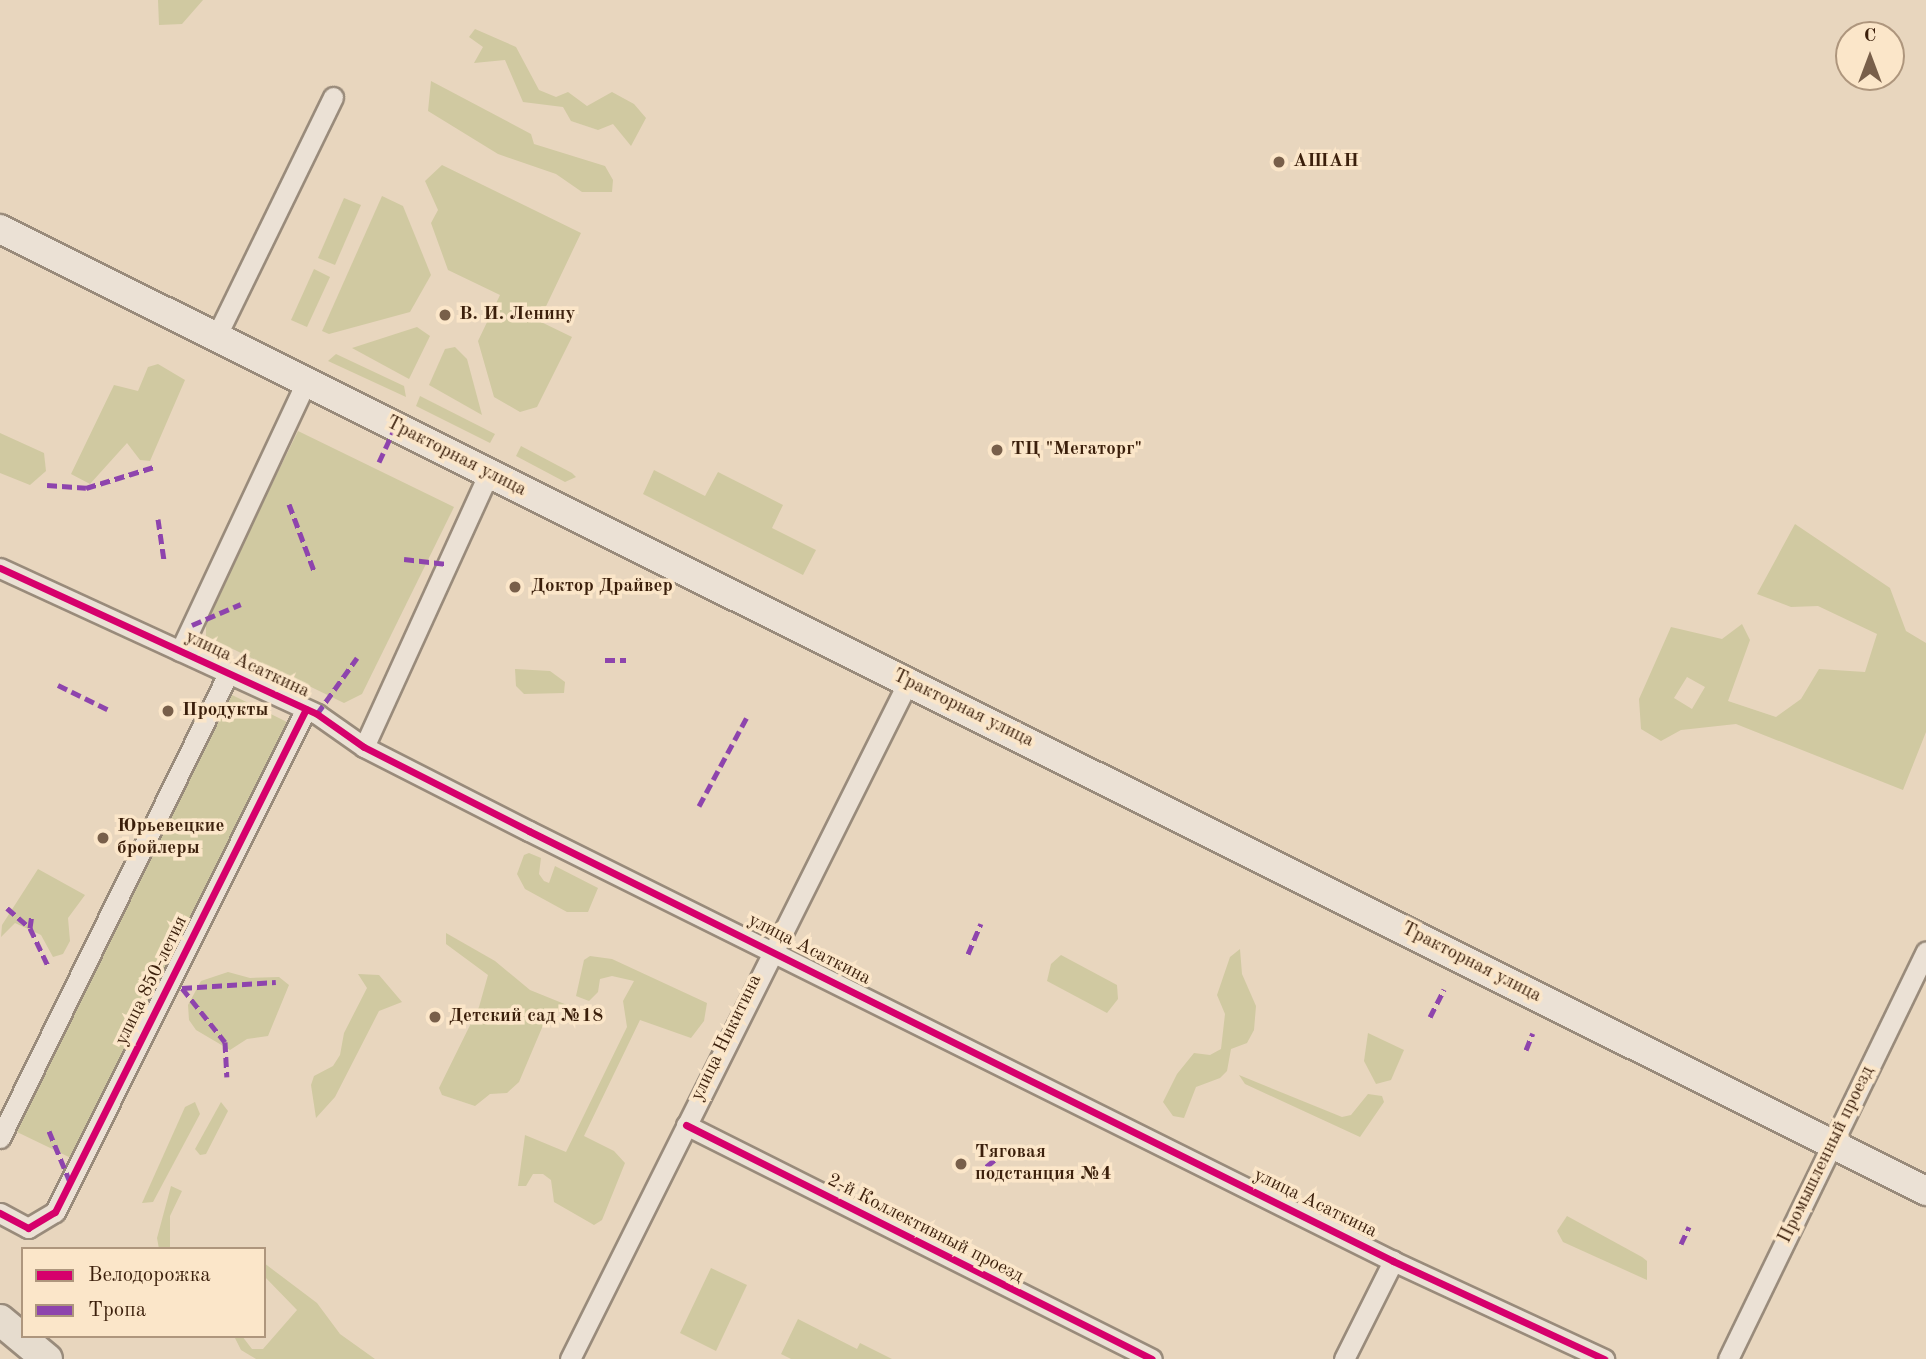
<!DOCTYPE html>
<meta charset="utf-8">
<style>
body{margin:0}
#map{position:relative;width:1926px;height:1359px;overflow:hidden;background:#e8d6be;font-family:"Old Standard TT",serif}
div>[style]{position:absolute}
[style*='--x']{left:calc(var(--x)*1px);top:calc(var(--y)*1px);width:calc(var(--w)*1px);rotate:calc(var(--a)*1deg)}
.green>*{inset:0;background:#d0c9a1}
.roads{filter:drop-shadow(2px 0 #998b7b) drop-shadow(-2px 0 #998b7b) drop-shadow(0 2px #998b7b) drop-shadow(0 -2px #998b7b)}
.minor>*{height:19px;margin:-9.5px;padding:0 9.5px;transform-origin:9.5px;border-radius:9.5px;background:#ebe1d5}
.secondary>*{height:28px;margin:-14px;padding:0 14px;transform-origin:14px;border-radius:14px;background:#ebe1d5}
.primary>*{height:30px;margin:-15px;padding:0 15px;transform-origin:15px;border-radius:15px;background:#e6dcce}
.quiet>*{height:5px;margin-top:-2.5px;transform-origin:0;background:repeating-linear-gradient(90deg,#8e44ad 0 10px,transparent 0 15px)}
.cycleway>*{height:7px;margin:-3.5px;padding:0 3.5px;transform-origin:3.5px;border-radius:3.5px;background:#d6006c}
.dots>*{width:19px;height:19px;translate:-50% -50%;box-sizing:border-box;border:4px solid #fbe6c9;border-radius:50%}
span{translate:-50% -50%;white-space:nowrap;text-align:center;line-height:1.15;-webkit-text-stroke:7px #fbe6c9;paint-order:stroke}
.poi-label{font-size:19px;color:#3b1f0b;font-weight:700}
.left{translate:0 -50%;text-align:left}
.street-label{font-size:19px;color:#3b1f0b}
.legend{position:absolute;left:21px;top:1247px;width:245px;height:91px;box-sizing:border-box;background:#fbe6c9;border:2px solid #ae967d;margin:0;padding:9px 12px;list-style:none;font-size:21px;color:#3b1f0b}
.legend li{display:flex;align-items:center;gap:14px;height:35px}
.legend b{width:35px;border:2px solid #ae967d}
.north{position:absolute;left:1835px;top:21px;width:70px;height:70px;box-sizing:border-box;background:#fbe6c9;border:2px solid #ae967d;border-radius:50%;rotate:0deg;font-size:19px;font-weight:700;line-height:28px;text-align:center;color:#3b1f0b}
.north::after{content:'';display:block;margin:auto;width:24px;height:32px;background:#785f4a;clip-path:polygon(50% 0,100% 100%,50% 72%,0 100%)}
</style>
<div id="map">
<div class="green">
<div style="clip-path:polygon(158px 0,203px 0,182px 24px,159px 25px)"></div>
<div style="clip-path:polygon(475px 29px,516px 47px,539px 90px,556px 97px,568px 92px,587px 106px,612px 92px,634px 104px,646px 118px,631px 146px,613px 124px,598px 130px,571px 121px,563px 107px,523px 102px,505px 60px,474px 63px,483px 47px,469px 37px)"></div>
<div style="clip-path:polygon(431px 81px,531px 134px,534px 144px,605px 166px,613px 180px,612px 192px,582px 192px,556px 174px,498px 154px,428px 111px)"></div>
<div style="clip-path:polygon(442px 165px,581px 233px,539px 321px,572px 337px,537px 407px,520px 412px,494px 397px,478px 341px,500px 295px,448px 270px,431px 223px,438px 210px,425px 181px)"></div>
<div style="clip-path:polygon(382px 196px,403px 206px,431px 275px,410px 312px,329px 334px,322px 331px)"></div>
<div style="clip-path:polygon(344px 198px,361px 205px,335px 265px,318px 258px)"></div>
<div style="clip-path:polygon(314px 269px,330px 277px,307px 327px,291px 320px)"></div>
<div style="clip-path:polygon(417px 327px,430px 336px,409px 379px,352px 348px)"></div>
<div style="clip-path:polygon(455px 347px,467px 359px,482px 415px,429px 385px,445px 349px)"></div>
<div style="clip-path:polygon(336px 354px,404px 386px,406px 397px,328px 361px)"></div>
<div style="clip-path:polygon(158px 364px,185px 380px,150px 461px,140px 460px,127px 443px,90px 484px,71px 474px,114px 385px,138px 391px,148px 367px)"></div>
<div style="clip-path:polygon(420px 396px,495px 434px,490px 443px,416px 406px)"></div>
<div style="clip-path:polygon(298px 431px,454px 507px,362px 694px,344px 703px,206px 636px,206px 619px)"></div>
<div style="clip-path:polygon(0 433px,44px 453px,46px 471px,30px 485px,0 473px)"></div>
<div style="clip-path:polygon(521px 446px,572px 473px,576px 477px,565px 482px,516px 456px)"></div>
<div style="clip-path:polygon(654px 470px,705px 496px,718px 472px,783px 505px,772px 528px,816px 550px,803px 575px,643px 494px)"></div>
<div style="clip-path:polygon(evenodd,1795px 524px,1890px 588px,1906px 631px,1926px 643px,1926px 732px,1903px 790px,1736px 724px,1681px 730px,1661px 741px,1641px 729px,1639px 699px,1671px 627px,1722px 639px,1742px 624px,1750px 640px,1728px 701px,1776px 717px,1801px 699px,1819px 669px,1865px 672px,1877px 634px,1818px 606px,1791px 607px,1757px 594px,1795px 524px,1687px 677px,1705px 687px,1692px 709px,1674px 698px,1687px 677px)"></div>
<div style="clip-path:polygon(515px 669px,550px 671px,565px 682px,564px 693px,524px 694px,516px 686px)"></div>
<div style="clip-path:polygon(230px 694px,287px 722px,73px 1159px,17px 1132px)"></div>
<div style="clip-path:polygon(529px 853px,541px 858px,539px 874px,544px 881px,549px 883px,555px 866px,598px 888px,588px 912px,567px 912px,525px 889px,517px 874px,524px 855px)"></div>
<div style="clip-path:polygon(38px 869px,85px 895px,68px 918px,70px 941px,63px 954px,53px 957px,41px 935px,15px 923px,1px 937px,2px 925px)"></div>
<div style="clip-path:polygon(446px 933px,495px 961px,530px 990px,567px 1005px,544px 1023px,519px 1082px,507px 1093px,490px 1094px,475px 1106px,442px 1095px,439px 1088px,479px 1007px,488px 975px,446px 944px)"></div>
<div style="clip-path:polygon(1240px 949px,1242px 974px,1256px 1006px,1254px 1030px,1247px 1043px,1231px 1049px,1227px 1071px,1220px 1078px,1196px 1087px,1184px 1118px,1173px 1116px,1163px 1102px,1177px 1074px,1194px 1053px,1210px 1055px,1221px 1049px,1225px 1014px,1217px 995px,1230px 957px)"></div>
<div style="clip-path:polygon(1061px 955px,1117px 985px,1118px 999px,1107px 1013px,1047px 981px,1051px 964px)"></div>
<div style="clip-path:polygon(590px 956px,612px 959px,707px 1003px,704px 1021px,691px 1038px,640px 1020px,584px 1136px,614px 1151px,625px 1163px,602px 1220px,594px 1225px,554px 1202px,551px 1180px,543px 1174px,533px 1174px,526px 1186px,518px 1186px,525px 1135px,566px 1152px,627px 1027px,623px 1001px,634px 981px,612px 976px,600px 979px,598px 992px,589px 1001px,576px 996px,584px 960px)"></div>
<div style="clip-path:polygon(228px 972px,250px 978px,279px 977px,289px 985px,268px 1036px,247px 1039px,230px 1050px,196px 1030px,189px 1020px,188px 1005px,201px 981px)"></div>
<div style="clip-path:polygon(358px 974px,379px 975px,402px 1002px,379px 1011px,335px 1097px,316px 1118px,311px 1085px,314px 1076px,333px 1066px,340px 1055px,344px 1033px,367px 988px)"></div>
<div style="clip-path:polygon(1368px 1033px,1404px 1050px,1391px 1080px,1376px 1084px,1364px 1061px)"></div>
<div style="clip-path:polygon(1239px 1075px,1342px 1117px,1351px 1115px,1368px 1094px,1382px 1096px,1384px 1102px,1360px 1137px,1245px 1084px)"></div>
<div style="clip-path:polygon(195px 1102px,200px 1114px,153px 1202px,142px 1203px,185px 1107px)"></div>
<div style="clip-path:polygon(221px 1102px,228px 1111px,206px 1154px,200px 1155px,195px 1149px)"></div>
<div style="clip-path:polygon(171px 1186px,182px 1191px,170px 1216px,170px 1249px,159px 1249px,157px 1238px)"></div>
<div style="clip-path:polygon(1567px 1216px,1642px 1257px,1647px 1261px,1647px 1280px,1563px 1242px,1557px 1231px)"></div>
<div style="clip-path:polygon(264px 1263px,317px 1303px,340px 1334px,375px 1359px,256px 1359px,241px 1350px,234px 1336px,242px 1336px,252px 1349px,263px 1349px,297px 1310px,264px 1276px)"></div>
<div style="clip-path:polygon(711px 1268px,747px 1285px,716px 1351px,680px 1333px)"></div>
<div style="clip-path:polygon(798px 1319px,857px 1349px,860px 1343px,892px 1359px,791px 1359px,781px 1354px)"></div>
</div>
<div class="roads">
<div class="minor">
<div style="--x:216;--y:337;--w:267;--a:-64"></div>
<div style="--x:0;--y:568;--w:349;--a:24.7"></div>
<div style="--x:317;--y:714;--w:57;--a:35.1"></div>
<div style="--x:364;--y:747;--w:185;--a:27"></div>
<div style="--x:529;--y:831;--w:965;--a:26.46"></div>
<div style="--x:1393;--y:1261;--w:233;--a:24.9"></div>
<div style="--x:180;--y:651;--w:297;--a:-64.9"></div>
<div style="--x:364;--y:747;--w:301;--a:-65.5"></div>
<div style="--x:686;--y:1125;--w:521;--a:26.66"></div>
<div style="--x:0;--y:1138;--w:519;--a:-63.83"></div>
<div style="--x:0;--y:1213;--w:32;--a:28"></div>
<div style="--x:28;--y:1228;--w:31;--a:-31"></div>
<div style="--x:55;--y:1212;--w:562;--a:-63.48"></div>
<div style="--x:570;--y:1359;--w:757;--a:-63.47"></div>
<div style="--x:1344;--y:1359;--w:110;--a:-63.4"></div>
<div style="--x:1728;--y:1359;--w:453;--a:-64.1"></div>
</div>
<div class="secondary">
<div style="--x:0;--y:229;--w:2153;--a:26.54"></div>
</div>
<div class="primary">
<div style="--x:0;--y:1320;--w:61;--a:39.7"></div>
</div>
</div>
<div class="quiet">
<div style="--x:379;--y:462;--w:38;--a:-65"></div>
<div style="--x:47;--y:485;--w:39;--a:4"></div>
<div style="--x:86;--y:488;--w:71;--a:-17.2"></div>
<div style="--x:289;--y:504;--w:72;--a:69.5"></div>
<div style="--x:158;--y:519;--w:41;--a:81.7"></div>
<div style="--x:404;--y:559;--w:43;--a:6.6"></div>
<div style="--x:192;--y:625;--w:53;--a:-23.2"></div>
<div style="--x:605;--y:660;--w:21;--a:0"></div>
<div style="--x:58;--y:685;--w:55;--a:26.1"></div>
<div style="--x:317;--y:714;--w:69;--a:-54.5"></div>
<div style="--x:699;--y:806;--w:103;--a:-61.7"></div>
<div style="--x:7;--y:908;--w:30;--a:41"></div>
<div style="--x:30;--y:928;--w:44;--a:64.6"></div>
<div style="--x:30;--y:928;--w:14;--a:-82"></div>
<div style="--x:968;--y:954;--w:33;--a:-67"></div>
<div style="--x:182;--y:988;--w:69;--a:51.5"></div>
<div style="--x:225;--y:1042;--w:35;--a:87"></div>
<div style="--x:182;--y:988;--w:94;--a:-3.7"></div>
<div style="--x:1430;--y:1017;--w:31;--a:-63"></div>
<div style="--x:1526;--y:1050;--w:18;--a:-68"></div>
<div style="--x:49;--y:1131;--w:55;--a:67.6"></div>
<div style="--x:975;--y:1176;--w:45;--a:-39.6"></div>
<div style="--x:1681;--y:1244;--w:19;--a:-65"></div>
</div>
<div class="cycleway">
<div style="--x:0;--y:568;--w:349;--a:24.7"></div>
<div style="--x:317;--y:714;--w:57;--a:35.1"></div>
<div style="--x:364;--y:747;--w:185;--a:27"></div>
<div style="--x:529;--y:831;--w:965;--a:26.46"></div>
<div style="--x:1393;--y:1261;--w:233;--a:24.9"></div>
<div style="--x:686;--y:1125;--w:521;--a:26.66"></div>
<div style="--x:0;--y:1213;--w:32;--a:28"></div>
<div style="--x:28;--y:1228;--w:31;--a:-31"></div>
<div style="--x:55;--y:1212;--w:562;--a:-63.48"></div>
</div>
<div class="dots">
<div style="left:1279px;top:162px;background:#785f4a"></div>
<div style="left:445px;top:315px;background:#785f4a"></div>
<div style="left:997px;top:450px;background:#785f4a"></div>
<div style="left:515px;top:587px;background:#785f4a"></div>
<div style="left:168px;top:711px;background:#785f4a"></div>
<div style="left:103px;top:838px;background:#785f4a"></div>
<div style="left:435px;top:1017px;background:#785f4a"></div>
<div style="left:961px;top:1164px;background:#785f4a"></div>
</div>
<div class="poi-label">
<span class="left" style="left:1293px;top:162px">АШАН</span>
<span class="left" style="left:459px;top:315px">В. И. Ленину</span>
<span class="left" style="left:1011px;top:450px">ТЦ "Мегаторг"</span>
<span class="left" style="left:531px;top:587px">Доктор Драйвер</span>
<span class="left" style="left:182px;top:711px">Продукты</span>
<span class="left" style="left:117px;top:838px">Юрьевецкие<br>бройлеры</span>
<span class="left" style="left:449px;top:1017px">Детский сад №18</span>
<span class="left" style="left:975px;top:1164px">Тяговая<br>подстанция №4</span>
</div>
<div class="street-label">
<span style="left:456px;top:457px;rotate:27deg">Тракторная улица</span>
<span style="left:247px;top:665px;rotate:25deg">улица Асаткина</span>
<span style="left:963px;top:709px;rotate:26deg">Тракторная улица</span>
<span style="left:809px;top:950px;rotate:27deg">улица Асаткина</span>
<span style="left:1471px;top:963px;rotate:27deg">Тракторная улица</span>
<span style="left:152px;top:981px;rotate:-64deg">улица 850-летия</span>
<span style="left:727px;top:1038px;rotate:-64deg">улица Никитина</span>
<span style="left:1827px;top:1155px;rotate:-64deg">Промышленный проезд</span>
<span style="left:1315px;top:1204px;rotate:26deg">улица Асаткина</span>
<span style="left:925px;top:1229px;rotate:27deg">2-й Коллективный проезд</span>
</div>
<ul class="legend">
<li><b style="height:9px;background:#d6006c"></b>Велодорожка</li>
<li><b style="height:9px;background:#8e44ad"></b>Тропа</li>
</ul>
<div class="north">С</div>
</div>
